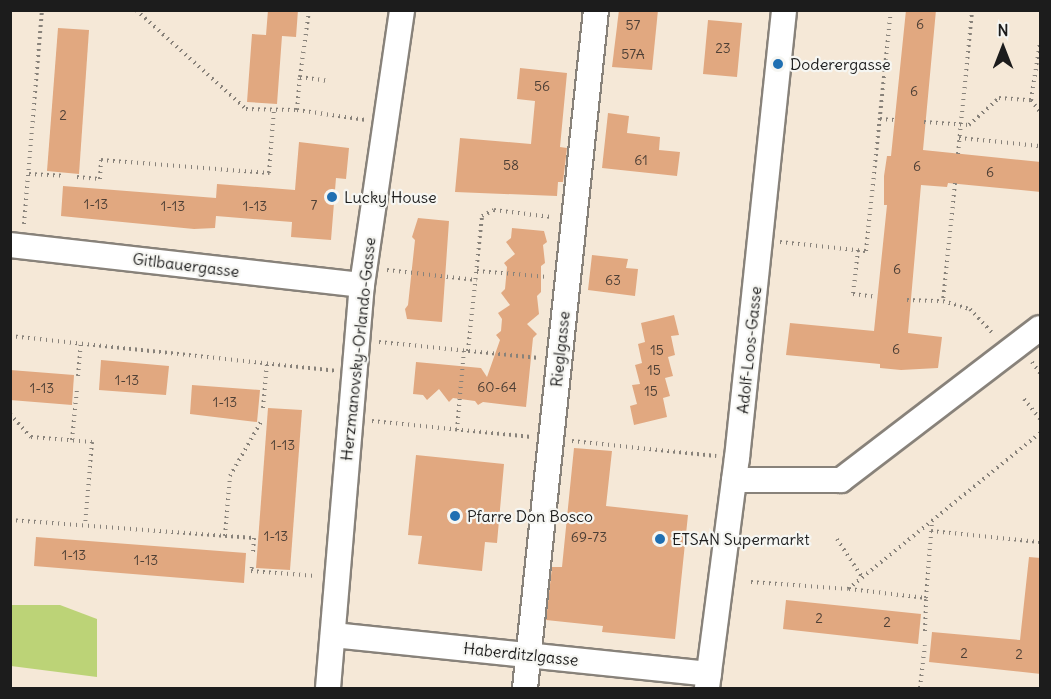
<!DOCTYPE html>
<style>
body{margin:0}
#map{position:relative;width:1051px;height:699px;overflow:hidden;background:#f5e8d7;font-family:Delius,sans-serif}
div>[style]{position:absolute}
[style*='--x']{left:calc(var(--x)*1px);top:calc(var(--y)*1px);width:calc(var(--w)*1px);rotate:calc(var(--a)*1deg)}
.green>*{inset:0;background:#bcd377}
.building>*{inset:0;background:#e1a880}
.path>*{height:4px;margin-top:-2px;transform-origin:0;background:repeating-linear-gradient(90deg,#88827a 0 1.5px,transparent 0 6px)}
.roads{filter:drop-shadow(2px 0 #88827a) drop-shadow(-2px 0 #88827a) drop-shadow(0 2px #88827a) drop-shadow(0 -2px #88827a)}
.minor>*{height:24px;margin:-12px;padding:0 12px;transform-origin:12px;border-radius:12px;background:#fff}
.dots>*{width:16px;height:16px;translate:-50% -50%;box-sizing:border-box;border:3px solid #f6f6f2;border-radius:50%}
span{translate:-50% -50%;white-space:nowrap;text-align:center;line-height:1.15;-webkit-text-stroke:4.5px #f6f6f2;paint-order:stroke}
.number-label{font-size:14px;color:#4d3f35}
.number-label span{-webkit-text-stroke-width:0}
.poi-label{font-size:16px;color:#1c1c1c}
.left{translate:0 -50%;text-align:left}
.street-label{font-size:16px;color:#1c1c1c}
.frame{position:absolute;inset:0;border:12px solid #1c1c1c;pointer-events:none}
.north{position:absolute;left:973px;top:18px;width:60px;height:60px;-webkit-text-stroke:4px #f6f6f2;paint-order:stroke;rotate:0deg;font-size:16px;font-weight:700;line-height:24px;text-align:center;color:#1c1c1c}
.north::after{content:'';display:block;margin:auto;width:21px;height:27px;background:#1c1c1c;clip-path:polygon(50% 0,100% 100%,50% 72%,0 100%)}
</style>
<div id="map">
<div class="green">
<div style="clip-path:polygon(11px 605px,60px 605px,97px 619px,97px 677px,11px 666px)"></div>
</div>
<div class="building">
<div style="clip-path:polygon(268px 10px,298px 10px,296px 37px,282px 36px,277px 104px,247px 102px,252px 34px,266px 35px)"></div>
<div style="clip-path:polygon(619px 10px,658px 10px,652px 70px,612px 67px)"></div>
<div style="clip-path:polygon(906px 10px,936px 10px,923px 150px,1041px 162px,1041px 192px,948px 183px,947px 187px,921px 185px,908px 333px,942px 337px,938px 368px,901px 370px,880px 368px,880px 364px,786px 355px,790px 323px,874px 331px,887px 205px,884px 205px,884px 176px,887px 156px,891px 156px)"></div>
<div style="clip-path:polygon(708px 20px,742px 23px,737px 77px,703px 74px)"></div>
<div style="clip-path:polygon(58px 28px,89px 30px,79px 174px,47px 171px)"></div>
<div style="clip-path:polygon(520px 68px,567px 73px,560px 147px,567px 148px,563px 182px,558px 182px,557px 196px,455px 192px,460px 138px,531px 144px,535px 101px,517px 99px)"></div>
<div style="clip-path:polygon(608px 113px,629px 116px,627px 133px,660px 137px,659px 150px,680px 152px,677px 176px,602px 168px)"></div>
<div style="clip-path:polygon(299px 142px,349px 148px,346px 179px,336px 178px,331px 240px,291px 237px,292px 222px,216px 216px,215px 228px,194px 229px,61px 216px,63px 186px,216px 198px,217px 184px,295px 190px)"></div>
<div style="clip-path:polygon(418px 218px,449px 221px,442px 322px,407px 319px,405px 309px,408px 305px,415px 240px,412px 237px)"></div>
<div style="clip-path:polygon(512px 228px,544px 231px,547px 242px,543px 245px,545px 263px,541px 266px,541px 292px,537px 296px,539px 314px,527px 324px,537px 334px,533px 338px,526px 407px,483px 402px,478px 405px,475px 401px,453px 398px,449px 402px,439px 389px,427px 400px,423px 395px,413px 394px,416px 362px,481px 368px,487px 377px,500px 340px,496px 335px,501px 331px,502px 319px,498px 313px,510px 305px,501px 293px,505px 289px,507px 267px,504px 263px,515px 254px,506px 242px,511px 238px)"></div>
<div style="clip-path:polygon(592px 255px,628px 259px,626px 268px,638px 269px,635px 296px,588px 290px)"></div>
<div style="clip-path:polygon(674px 315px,679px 335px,671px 336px,675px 355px,668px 357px,673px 376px,665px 378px,670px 396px,663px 398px,667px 417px,634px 425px,630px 406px,637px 404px,632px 385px,640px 384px,635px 365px,642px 363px,638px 344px,645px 342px,641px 323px)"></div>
<div style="clip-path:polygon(101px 360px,169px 366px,166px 395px,99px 390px)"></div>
<div style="clip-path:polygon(10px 370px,74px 375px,72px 405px,10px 400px)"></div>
<div style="clip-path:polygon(192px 385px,260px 390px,257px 422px,190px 414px)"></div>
<div style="clip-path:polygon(268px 408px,302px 410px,290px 570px,256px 568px)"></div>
<div style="clip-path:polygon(574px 448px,612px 451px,606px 506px,688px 515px,675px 639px,602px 632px,603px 626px,546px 620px,552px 567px,562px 567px)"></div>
<div style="clip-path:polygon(416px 455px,504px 464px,497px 543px,485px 542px,482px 571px,418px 564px,422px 536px,408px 535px)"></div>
<div style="clip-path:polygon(36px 537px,246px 553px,244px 583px,34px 566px)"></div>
<div style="clip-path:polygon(1029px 557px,1041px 558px,1041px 674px,929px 662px,932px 632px,1020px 640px)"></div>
<div style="clip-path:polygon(786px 600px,921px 614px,918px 644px,783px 629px)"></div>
</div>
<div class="path">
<div style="--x:136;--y:10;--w:148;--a:42"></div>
<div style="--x:246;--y:109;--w:51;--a:1.1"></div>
<div style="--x:297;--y:110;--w:70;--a:8.2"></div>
<div style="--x:300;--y:77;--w:68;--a:-82.3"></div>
<div style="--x:1031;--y:100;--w:15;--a:53"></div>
<div style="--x:297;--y:110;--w:33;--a:-85"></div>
<div style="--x:300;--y:77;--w:27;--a:8"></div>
<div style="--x:880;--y:119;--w:15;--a:4"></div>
<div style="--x:924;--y:122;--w:45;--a:3.8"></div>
<div style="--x:969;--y:125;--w:40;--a:-42"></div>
<div style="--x:999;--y:98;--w:32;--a:4"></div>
<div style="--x:1031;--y:100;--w:59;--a:-81.2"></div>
<div style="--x:959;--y:138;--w:81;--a:5.6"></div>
<div style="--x:958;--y:154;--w:145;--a:-84.4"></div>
<div style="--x:29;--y:174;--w:35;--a:3"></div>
<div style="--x:77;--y:177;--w:23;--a:5"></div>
<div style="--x:100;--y:179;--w:19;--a:-87"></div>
<div style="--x:101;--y:160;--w:169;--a:4.4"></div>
<div style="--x:269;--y:173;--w:63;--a:-85.5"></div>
<div style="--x:955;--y:183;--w:119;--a:95.8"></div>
<div style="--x:943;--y:301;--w:28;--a:17"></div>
<div style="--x:970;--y:309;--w:35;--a:47"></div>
<div style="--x:24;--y:224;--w:215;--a:-85.2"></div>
<div style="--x:780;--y:242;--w:86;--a:6"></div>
<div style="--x:866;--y:251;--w:242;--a:-84.1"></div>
<div style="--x:858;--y:250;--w:44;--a:96.5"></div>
<div style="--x:853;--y:294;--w:24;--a:7"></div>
<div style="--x:387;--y:270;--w:90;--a:6.4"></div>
<div style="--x:477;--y:271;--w:71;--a:4.8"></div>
<div style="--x:907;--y:300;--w:36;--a:2"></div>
<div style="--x:10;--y:336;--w:327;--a:6.1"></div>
<div style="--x:379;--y:342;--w:161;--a:5.7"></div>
<div style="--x:468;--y:351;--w:136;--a:-84.1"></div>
<div style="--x:482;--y:216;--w:13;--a:-27"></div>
<div style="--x:494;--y:210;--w:58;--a:6.9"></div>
<div style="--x:1032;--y:362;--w:14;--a:54"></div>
<div style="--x:78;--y:376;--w:33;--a:-85"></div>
<div style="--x:1024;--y:399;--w:26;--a:51"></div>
<div style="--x:263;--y:408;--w:44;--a:-84.8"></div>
<div style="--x:10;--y:414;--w:31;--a:48"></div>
<div style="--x:31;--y:437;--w:61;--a:4.7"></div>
<div style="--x:92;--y:442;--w:84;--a:94.8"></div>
<div style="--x:372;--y:421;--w:160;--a:5.7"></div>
<div style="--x:457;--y:430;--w:80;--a:-85"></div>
<div style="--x:72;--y:440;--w:51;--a:-84.4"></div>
<div style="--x:572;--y:441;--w:145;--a:5.9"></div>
<div style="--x:10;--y:520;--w:245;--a:4.2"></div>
<div style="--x:254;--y:538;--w:16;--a:94"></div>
<div style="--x:931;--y:531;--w:110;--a:5.8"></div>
<div style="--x:225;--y:536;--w:60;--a:-85.2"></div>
<div style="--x:230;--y:476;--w:64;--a:-60.3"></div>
<div style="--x:837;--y:539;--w:45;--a:56.7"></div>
<div style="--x:252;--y:567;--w:4;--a:104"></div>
<div style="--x:251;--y:571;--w:65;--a:4.4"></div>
<div style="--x:751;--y:582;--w:97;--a:4.1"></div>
<div style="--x:848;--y:589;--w:247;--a:-39.1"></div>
<div style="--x:849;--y:589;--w:78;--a:6.7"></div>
<div style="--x:926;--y:598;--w:76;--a:-85.5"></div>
<div style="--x:925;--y:631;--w:33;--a:-88"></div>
<div style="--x:920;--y:688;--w:43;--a:-83.4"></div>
</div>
<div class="roads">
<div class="minor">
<div style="--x:10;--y:245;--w:354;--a:6.5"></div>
<div style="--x:734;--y:480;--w:107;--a:0"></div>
<div style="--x:841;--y:480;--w:250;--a:-37.4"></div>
<div style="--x:333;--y:635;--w:378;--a:5.9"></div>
<div style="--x:328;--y:688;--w:404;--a:-85.2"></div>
<div style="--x:362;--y:285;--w:278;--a:-81.7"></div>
<div style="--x:525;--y:688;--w:682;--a:-84.02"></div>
<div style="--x:707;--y:688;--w:232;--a:-82.6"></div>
<div style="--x:737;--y:458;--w:450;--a:-84"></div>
</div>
</div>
<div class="dots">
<div style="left:778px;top:64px;background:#1f6fb2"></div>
<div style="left:332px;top:197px;background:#1f6fb2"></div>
<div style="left:455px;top:516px;background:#1f6fb2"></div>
<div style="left:660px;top:539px;background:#1f6fb2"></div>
</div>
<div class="number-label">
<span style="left:920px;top:24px">6</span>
<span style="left:633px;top:25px">57</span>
<span style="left:723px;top:48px">23</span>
<span style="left:633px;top:54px">57A</span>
<span style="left:542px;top:86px">56</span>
<span style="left:914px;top:91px">6</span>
<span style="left:63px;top:115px">2</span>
<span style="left:641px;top:160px">61</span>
<span style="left:511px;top:165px">58</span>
<span style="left:917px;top:166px">6</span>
<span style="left:990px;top:172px">6</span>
<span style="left:96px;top:204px">1-13</span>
<span style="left:314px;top:205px">7</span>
<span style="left:173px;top:206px">1-13</span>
<span style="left:255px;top:206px">1-13</span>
<span style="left:897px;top:269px">6</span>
<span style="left:613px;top:280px">63</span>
<span style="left:896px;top:349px">6</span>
<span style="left:657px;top:350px">15</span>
<span style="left:654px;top:370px">15</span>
<span style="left:127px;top:380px">1-13</span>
<span style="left:497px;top:387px">60-64</span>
<span style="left:42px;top:388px">1-13</span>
<span style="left:651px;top:391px">15</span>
<span style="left:225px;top:402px">1-13</span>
<span style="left:283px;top:445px">1-13</span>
<span style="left:276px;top:536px">1-13</span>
<span style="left:589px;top:537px">69-73</span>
<span style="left:74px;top:555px">1-13</span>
<span style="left:146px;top:560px">1-13</span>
<span style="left:819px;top:618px">2</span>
<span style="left:887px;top:622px">2</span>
<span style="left:964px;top:653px">2</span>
<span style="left:1019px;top:654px">2</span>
</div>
<div class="poi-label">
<span class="left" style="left:790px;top:64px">Doderergasse</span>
<span class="left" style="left:344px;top:197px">Lucky House</span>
<span class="left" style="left:467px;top:516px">Pfarre Don Bosco</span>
<span class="left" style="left:672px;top:539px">ETSAN Supermarkt</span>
</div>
<div class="street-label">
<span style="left:186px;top:265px;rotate:7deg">Gitlbauergasse</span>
<span style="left:358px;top:349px;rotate:-84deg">Herzmanovsky-Orlando-Gasse</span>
<span style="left:560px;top:349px;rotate:-84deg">Rieglgasse</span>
<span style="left:749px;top:350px;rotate:-84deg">Adolf-Loos-Gasse</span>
<span style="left:521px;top:654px;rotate:6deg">Haberditzlgasse</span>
</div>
<div class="frame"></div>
<div class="north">N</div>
</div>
